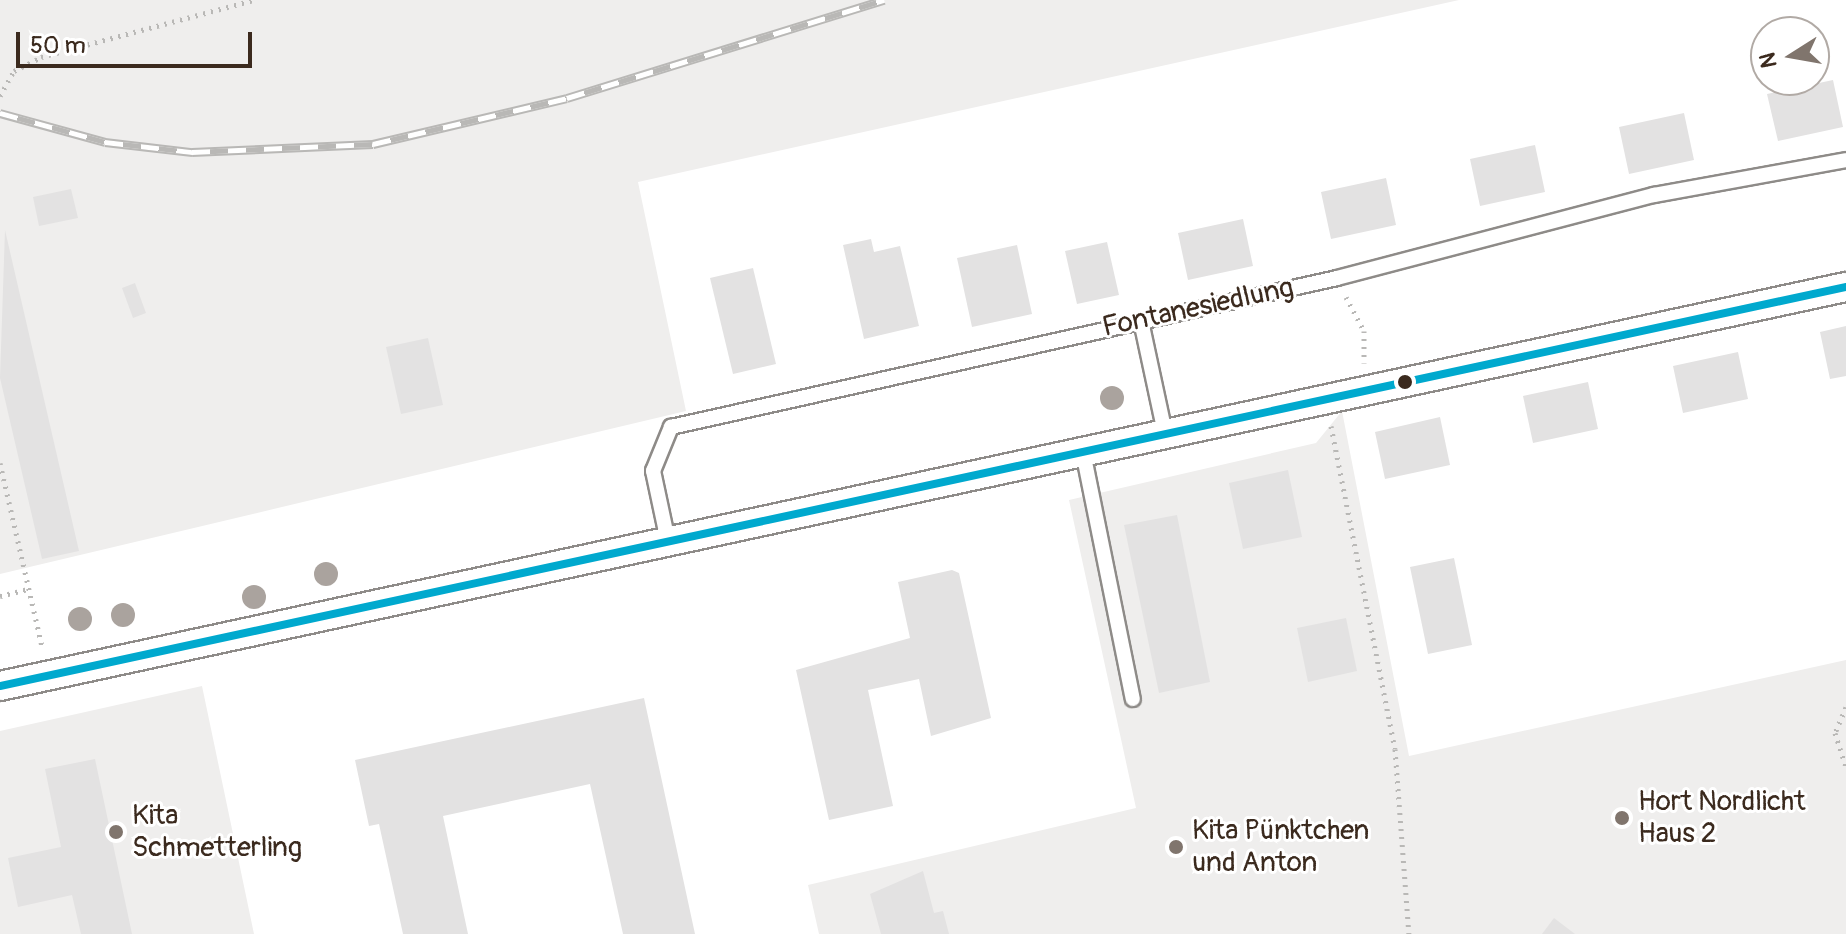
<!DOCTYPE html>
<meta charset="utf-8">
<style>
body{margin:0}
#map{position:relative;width:1846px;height:934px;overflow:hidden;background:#fff;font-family:Pangolin,sans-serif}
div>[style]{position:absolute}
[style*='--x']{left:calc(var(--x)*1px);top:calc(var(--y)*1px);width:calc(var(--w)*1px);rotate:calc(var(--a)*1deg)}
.built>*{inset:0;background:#efeeed}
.building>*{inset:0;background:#e3e2e2}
.path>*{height:5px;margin-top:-2.5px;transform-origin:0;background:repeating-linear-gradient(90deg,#b9b8b6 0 2px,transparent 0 8px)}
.roads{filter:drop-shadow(2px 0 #8e8b88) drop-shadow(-2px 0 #8e8b88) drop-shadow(0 2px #8e8b88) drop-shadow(0 -2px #8e8b88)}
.service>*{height:14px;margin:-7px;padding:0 7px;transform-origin:7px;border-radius:7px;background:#fff}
.minor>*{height:28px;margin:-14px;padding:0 14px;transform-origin:14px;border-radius:14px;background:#fff}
.rail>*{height:9px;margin-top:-4.5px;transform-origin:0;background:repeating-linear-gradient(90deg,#fff 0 18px,#b9b8b6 0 36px);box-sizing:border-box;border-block:2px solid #b9b8b6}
.bus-1>*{height:8px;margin:-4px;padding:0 4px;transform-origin:4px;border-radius:4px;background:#00a9ce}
.trees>*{width:24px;height:24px;margin:-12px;border-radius:50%;background:#aaa39e}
.dots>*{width:22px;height:22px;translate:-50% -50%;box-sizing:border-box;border:4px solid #fff;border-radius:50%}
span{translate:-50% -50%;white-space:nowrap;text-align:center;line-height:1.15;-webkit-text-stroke:6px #fff;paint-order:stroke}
.street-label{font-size:28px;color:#3b2a1e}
.poi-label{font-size:28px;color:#3b2a1e}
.left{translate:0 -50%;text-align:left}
.north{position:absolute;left:1750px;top:16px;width:80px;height:80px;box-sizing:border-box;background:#fff;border:2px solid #b1aaa5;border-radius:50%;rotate:259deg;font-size:22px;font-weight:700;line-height:32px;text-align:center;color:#3b2a1e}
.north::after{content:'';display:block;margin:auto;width:28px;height:36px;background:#80756d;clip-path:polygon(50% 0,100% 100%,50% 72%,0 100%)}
.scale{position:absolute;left:16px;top:32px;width:236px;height:36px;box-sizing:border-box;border:4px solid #3b2a1e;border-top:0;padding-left:10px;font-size:24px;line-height:28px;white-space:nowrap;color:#3b2a1e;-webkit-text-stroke:6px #fff;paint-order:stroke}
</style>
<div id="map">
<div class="built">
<div style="clip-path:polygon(0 0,1459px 0,638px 182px,686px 411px,0 574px)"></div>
<div style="clip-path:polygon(1342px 411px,1409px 756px,1846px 660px,1846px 934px,819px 934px,808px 885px,1136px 808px,1069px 500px,1316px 443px)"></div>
<div style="clip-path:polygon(202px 686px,254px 934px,0 934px,0 731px)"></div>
</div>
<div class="building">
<div style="clip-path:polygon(1833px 80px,1843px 127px,1778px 141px,1767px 94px)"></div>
<div style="clip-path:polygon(1684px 113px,1694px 160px,1629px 174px,1619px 127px)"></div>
<div style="clip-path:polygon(1535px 145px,1545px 192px,1480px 206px,1470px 159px)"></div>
<div style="clip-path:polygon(1386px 178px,1396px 225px,1331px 239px,1321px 192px)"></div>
<div style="clip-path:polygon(71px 189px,78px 218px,39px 226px,33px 197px)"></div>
<div style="clip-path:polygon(1243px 219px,1253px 266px,1188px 280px,1178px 233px)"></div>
<div style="clip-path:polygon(5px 230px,79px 551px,42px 559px,0 378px)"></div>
<div style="clip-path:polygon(871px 239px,874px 252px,900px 246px,919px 326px,864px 339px,843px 245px)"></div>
<div style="clip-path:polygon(1107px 242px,1119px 295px,1077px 304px,1065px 251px)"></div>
<div style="clip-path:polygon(1017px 245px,1032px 314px,972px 327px,957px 258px)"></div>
<div style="clip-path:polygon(753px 268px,776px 364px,733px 374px,710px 278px)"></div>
<div style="clip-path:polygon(135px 283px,146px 313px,133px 318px,122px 288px)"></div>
<div style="clip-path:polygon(1846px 326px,1846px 376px,1830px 379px,1820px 332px)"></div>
<div style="clip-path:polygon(428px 338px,443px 405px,401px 414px,386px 347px)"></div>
<div style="clip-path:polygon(1738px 352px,1748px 399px,1683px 413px,1673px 366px)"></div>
<div style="clip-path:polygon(1588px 382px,1598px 429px,1533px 443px,1523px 396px)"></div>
<div style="clip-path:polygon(1440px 417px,1450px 465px,1385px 479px,1375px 432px)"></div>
<div style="clip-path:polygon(1288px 470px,1302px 537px,1243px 549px,1229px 483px)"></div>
<div style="clip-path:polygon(1177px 515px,1210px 682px,1159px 693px,1124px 525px)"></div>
<div style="clip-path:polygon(1454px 558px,1472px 645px,1428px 654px,1410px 567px)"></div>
<div style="clip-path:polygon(952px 570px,959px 573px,991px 718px,931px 736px,919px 679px,868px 690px,893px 806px,829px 820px,796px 670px,910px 638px,898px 582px)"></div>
<div style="clip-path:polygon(1346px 618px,1357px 671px,1308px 682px,1297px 628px)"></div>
<div style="clip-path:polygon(644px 698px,695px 934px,623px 934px,590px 784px,443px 816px,468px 934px,403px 934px,379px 824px,369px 826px,355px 760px)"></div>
<div style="clip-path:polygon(95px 759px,132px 934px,81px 934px,72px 895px,18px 907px,8px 858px,61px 847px,45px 769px)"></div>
<div style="clip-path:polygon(923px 871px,934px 913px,943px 911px,949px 934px,881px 934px,870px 894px)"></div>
<div style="clip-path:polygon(1554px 918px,1575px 934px,1542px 934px)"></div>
</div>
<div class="path">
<div style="--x:0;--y:96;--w:29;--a:-61"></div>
<div style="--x:14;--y:71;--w:30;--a:-27"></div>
<div style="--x:41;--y:57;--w:220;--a:-15"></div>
<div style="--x:1346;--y:297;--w:38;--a:62"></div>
<div style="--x:1364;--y:331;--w:32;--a:90"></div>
<div style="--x:1331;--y:426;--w:329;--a:78.8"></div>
<div style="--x:1395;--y:749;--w:186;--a:85.7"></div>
<div style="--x:0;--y:463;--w:189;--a:77.1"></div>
<div style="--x:0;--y:596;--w:30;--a:-14"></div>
<div style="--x:1846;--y:707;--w:28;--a:113"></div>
<div style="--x:1835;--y:733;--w:35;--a:72"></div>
</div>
<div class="roads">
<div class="service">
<div style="--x:1141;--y:321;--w:115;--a:77.9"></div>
<div style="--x:1083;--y:452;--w:252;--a:78.6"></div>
<div style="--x:669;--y:546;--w:77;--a:-102"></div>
<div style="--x:653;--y:471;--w:48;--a:-67.8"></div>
<div style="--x:671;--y:427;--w:682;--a:-12.61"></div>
<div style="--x:1337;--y:278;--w:328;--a:-14.7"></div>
<div style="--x:1654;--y:195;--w:195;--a:-10.3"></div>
</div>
<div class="minor">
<div style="--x:0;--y:686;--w:1889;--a:-12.2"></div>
</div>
</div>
<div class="rail">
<div style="--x:0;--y:113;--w:109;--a:15.4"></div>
<div style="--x:105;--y:142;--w:88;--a:6.6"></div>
<div style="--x:192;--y:152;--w:181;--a:-2.5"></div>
<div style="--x:373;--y:144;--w:199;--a:-13.3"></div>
<div style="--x:567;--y:98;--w:332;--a:-17.2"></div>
</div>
<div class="bus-1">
<div style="--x:0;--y:686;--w:1889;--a:-12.2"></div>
</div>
<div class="trees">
<div style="left:1112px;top:398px"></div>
<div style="left:326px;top:574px"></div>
<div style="left:254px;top:597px"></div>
<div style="left:123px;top:615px"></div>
<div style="left:80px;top:619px"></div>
</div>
<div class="dots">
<div style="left:1405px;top:382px;background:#3b2a1e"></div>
<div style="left:1622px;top:818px;background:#80756d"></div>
<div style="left:116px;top:832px;background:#80756d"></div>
<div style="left:1176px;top:847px;background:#80756d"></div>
</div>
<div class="street-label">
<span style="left:1198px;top:308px;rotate:-12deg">Fontanesiedlung</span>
</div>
<div class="poi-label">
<span class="left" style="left:1638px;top:818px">Hort Nordlicht<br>Haus 2</span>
<span class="left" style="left:132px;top:832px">Kita<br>Schmetterling</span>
<span class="left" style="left:1192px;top:847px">Kita Pünktchen<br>und Anton</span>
</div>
<div class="north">N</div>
<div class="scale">50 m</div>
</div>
